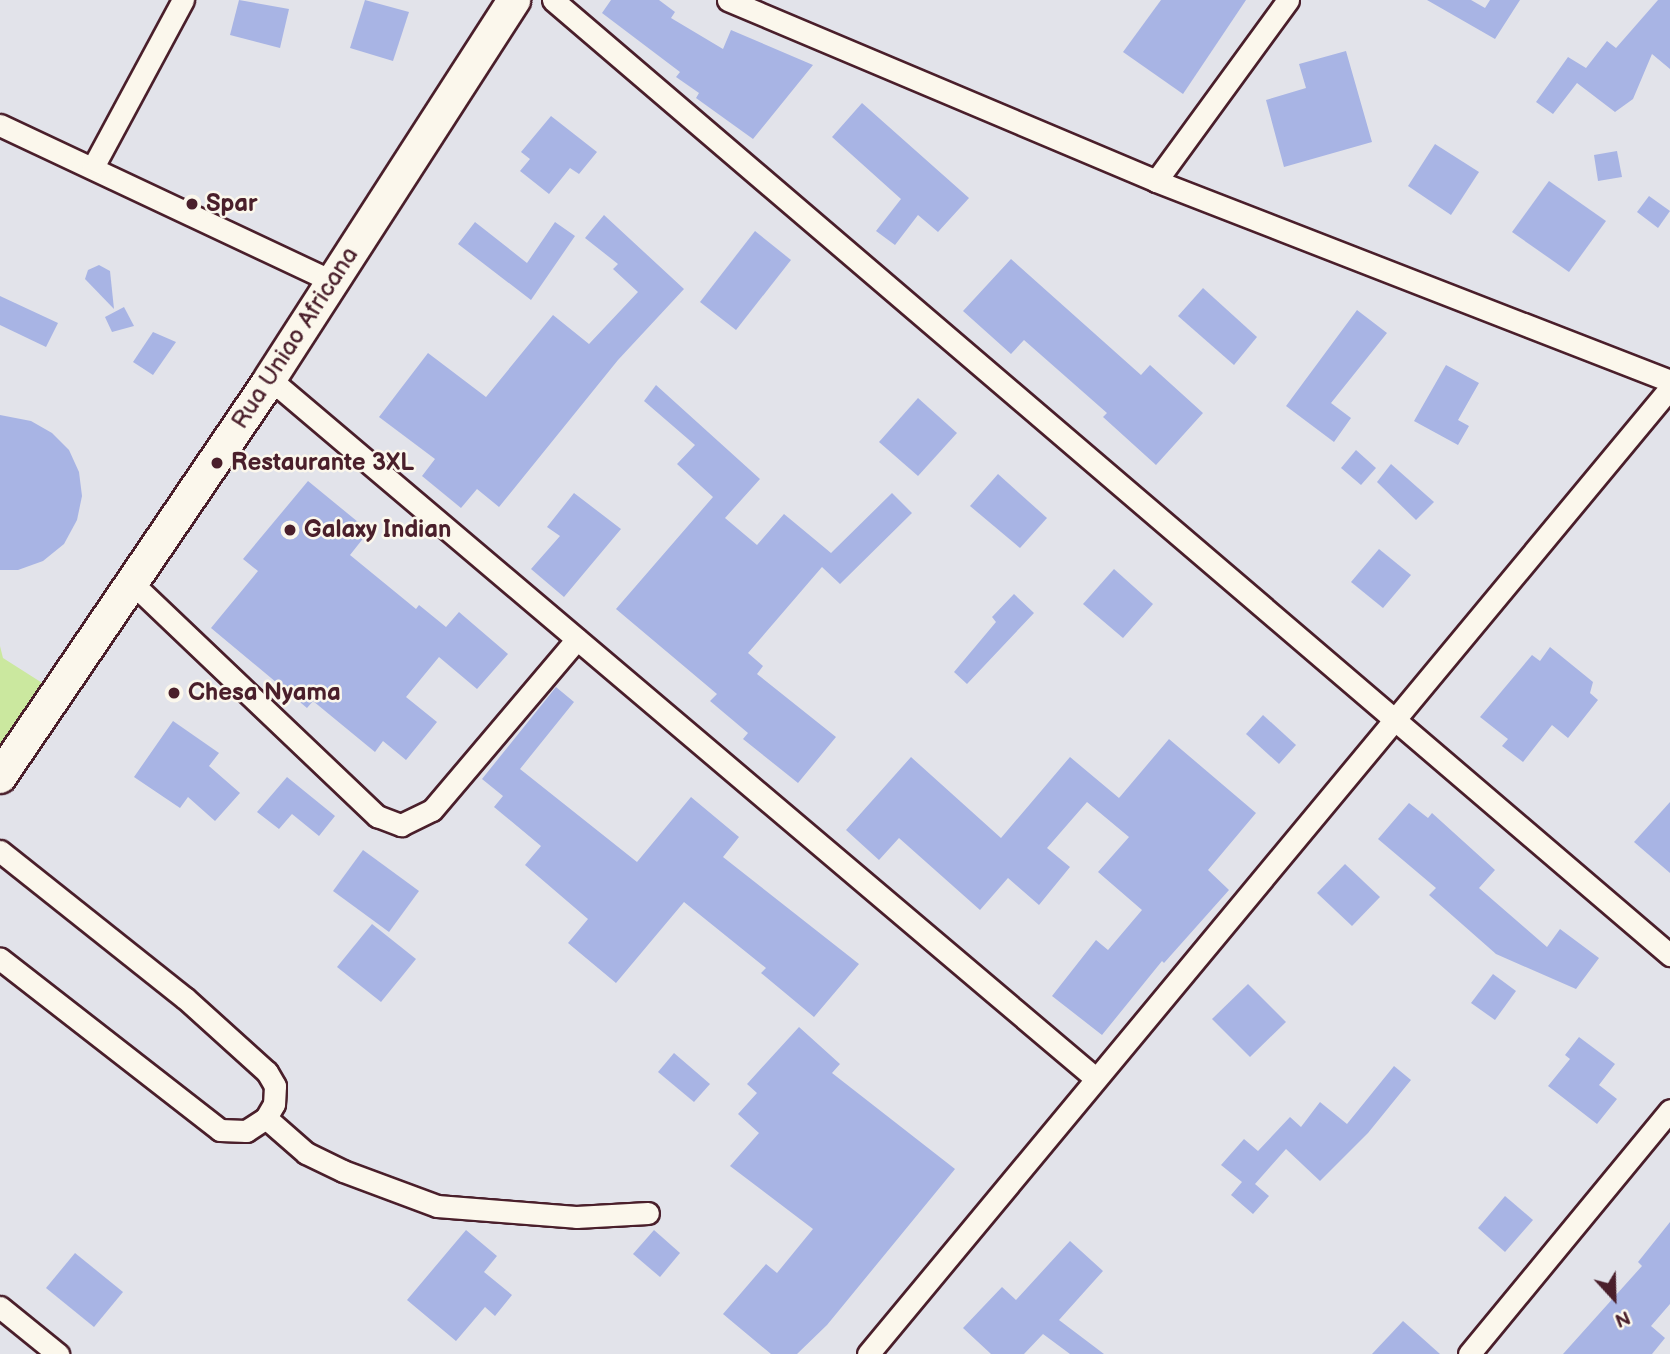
<!DOCTYPE html>
<style>
body{margin:0}
#map{position:relative;width:1670px;height:1354px;overflow:hidden;background:#e2e3ea;font-family:"Balsamiq Sans",sans-serif}
div>[style]{position:absolute}
[style*='--x']{left:calc(var(--x)*1px);top:calc(var(--y)*1px);width:calc(var(--w)*1px);rotate:calc(var(--a)*1deg)}
.green>*{inset:0;background:#cbe89f}
.building>*{inset:0;background:#a8b4e4}
.roads{filter:drop-shadow(2px 0 #4a1f2b) drop-shadow(-2px 0 #4a1f2b) drop-shadow(0 2px #4a1f2b) drop-shadow(0 -2px #4a1f2b)}
.minor>*{height:21px;margin:-10.5px;padding:0 10.5px;transform-origin:10.5px;border-radius:10.5px;background:#fbf7ec}
.secondary>*{height:32px;margin:-16px;padding:0 16px;transform-origin:16px;border-radius:16px;background:#fbf7ec}
.dots>*{width:19px;height:19px;translate:-50% -50%;box-sizing:border-box;border:4px solid #fbf7ec;border-radius:50%}
span{translate:-50% -50%;white-space:nowrap;text-align:center;line-height:1.15;-webkit-text-stroke:5px #fbf7ec;paint-order:stroke}
.poi-label{font-size:24px;color:#4a1f2b;font-weight:700}
.left{translate:0 -50%;text-align:left}
.street-label{font-size:24px;color:#4a1f2b}
.north{position:absolute;left:1579px;top:1263px;width:70px;height:70px;-webkit-text-stroke:5px #fbf7ec;paint-order:stroke;rotate:158deg;font-size:19px;font-weight:700;line-height:28px;text-align:center;color:#4a1f2b}
.north::after{content:'';display:block;margin:auto;width:24px;height:32px;background:#4a1f2b;clip-path:polygon(50% 0,100% 100%,50% 72%,0 100%)}
</style>
<div id="map">
<div class="green">
<div style="clip-path:polygon(0 646px,3px 658px,47px 686px,0 756px)"></div>
</div>
<div class="building">
<div style="clip-path:polygon(239px 0,289px 9px,280px 48px,230px 35px)"></div>
<div style="clip-path:polygon(365px 0,409px 12px,393px 61px,350px 48px)"></div>
<div style="clip-path:polygon(611px 0,659px 0,675px 12px,671px 18px,723px 49px,731px 30px,813px 65px,753px 139px,696px 98px,699px 93px,676px 77px,680px 72px,602px 13px)"></div>
<div style="clip-path:polygon(1161px 0,1246px 0,1183px 94px,1123px 52px)"></div>
<div style="clip-path:polygon(1427px 0,1471px 0,1485px 8px,1490px 0,1520px 0,1495px 39px)"></div>
<div style="clip-path:polygon(1658px 0,1670px 0,1670px 69px,1652px 54px,1633px 99px,1615px 112px,1577px 83px,1553px 114px,1536px 102px,1568px 57px,1586px 68px,1607px 41px,1616px 48px)"></div>
<div style="clip-path:polygon(1346px 51px,1372px 142px,1284px 167px,1266px 100px,1306px 88px,1299px 64px)"></div>
<div style="clip-path:polygon(862px 103px,969px 198px,938px 232px,918px 215px,895px 245px,876px 231px,901px 199px,832px 137px)"></div>
<div style="clip-path:polygon(551px 116px,597px 152px,579px 174px,570px 168px,549px 194px,520px 171px,530px 159px,521px 152px)"></div>
<div style="clip-path:polygon(1435px 144px,1479px 172px,1451px 215px,1408px 186px)"></div>
<div style="clip-path:polygon(1617px 151px,1622px 177px,1598px 181px,1594px 155px)"></div>
<div style="clip-path:polygon(1549px 181px,1606px 221px,1569px 272px,1512px 232px)"></div>
<div style="clip-path:polygon(1649px 196px,1670px 211px,1658px 228px,1637px 212px)"></div>
<div style="clip-path:polygon(604px 215px,684px 289px,618px 360px,499px 507px,477px 489px,461px 508px,422px 476px,435px 459px,379px 417px,428px 353px,486px 397px,553px 315px,589px 344px,638px 292px,613px 269px,618px 264px,585px 238px)"></div>
<div style="clip-path:polygon(475px 222px,527px 263px,555px 222px,575px 236px,531px 300px,458px 244px)"></div>
<div style="clip-path:polygon(755px 231px,791px 260px,736px 330px,700px 302px)"></div>
<div style="clip-path:polygon(1011px 259px,1141px 375px,1150px 365px,1203px 413px,1156px 465px,1103px 417px,1107px 413px,1024px 340px,1011px 354px,963px 311px)"></div>
<div style="clip-path:polygon(99px 265px,110px 271px,114px 309px,85px 279px,88px 270px)"></div>
<div style="clip-path:polygon(1203px 288px,1257px 337px,1234px 365px,1178px 316px)"></div>
<div style="clip-path:polygon(0 296px,58px 323px,46px 347px,0 325px)"></div>
<div style="clip-path:polygon(124px 307px,134px 326px,112px 332px,105px 317px)"></div>
<div style="clip-path:polygon(1357px 310px,1387px 333px,1331px 403px,1351px 418px,1334px 442px,1286px 406px)"></div>
<div style="clip-path:polygon(153px 332px,176px 342px,153px 375px,133px 362px)"></div>
<div style="clip-path:polygon(1446px 365px,1479px 383px,1458px 420px,1469px 426px,1458px 445px,1414px 421px)"></div>
<div style="clip-path:polygon(656px 385px,760px 479px,725px 518px,757px 545px,784px 514px,831px 553px,892px 493px,912px 513px,840px 584px,822px 567px,748px 653px,763px 666px,757px 674px,836px 737px,798px 783px,743px 739px,748px 733px,710px 701px,717px 694px,616px 609px,713px 497px,677px 464px,695px 445px,644px 401px)"></div>
<div style="clip-path:polygon(918px 398px,957px 433px,918px 476px,879px 442px)"></div>
<div style="clip-path:polygon(0 415px,31px 421px,52px 433px,69px 450px,79px 472px,82px 496px,77px 520px,64px 544px,43px 561px,18px 570px,0 570px)"></div>
<div style="clip-path:polygon(1356px 450px,1376px 468px,1361px 485px,1341px 468px)"></div>
<div style="clip-path:polygon(1391px 464px,1434px 502px,1416px 520px,1377px 482px)"></div>
<div style="clip-path:polygon(998px 474px,1047px 518px,1020px 548px,970px 506px)"></div>
<div style="clip-path:polygon(308px 481px,369px 531px,350px 555px,416px 609px,419px 605px,446px 627px,459px 612px,508px 654px,477px 689px,439px 657px,406px 697px,437px 722px,406px 760px,383px 741px,375px 752px,313px 701px,307px 708px,211px 628px,258px 571px,243px 559px)"></div>
<div style="clip-path:polygon(574px 493px,621px 529px,564px 597px,531px 569px,560px 536px,547px 527px)"></div>
<div style="clip-path:polygon(1379px 549px,1411px 575px,1383px 608px,1351px 582px)"></div>
<div style="clip-path:polygon(1114px 569px,1153px 604px,1123px 638px,1083px 604px)"></div>
<div style="clip-path:polygon(1014px 594px,1034px 613px,967px 684px,954px 672px,996px 622px,992px 617px)"></div>
<div style="clip-path:polygon(1550px 647px,1593px 682px,1590px 693px,1598px 700px,1568px 738px,1552px 725px,1523px 762px,1502px 746px,1508px 739px,1480px 717px,1532px 655px,1540px 661px)"></div>
<div style="clip-path:polygon(556px 687px,574px 702px,520px 769px,637px 862px,691px 797px,739px 837px,723px 857px,859px 964px,814px 1017px,761px 973px,766px 968px,684px 902px,616px 983px,568px 943px,588px 919px,525px 865px,541px 846px,494px 807px,503px 796px,482px 779px)"></div>
<div style="clip-path:polygon(1263px 715px,1296px 745px,1279px 764px,1246px 734px)"></div>
<div style="clip-path:polygon(173px 721px,219px 753px,209px 766px,240px 793px,215px 821px,188px 797px,180px 808px,134px 777px)"></div>
<div style="clip-path:polygon(1169px 739px,1256px 813px,1208px 870px,1229px 890px,1164px 963px,1162px 961px,1102px 1035px,1052px 996px,1096px 940px,1108px 950px,1142px 910px,1098px 872px,1129px 837px,1087px 802px,1047px 848px,1070px 867px,1039px 905px,1008px 878px,980px 910px,899px 838px,879px 860px,846px 830px,911px 757px,1001px 838px,1070px 757px,1119px 798px)"></div>
<div style="clip-path:polygon(287px 777px,335px 816px,319px 836px,292px 814px,279px 829px,257px 812px)"></div>
<div style="clip-path:polygon(1670px 802px,1670px 873px,1634px 842px)"></div>
<div style="clip-path:polygon(1409px 803px,1428px 818px,1432px 813px,1495px 870px,1479px 888px,1547px 947px,1560px 929px,1599px 958px,1576px 989px,1496px 954px,1429px 895px,1436px 888px,1378px 839px)"></div>
<div style="clip-path:polygon(363px 850px,419px 891px,389px 932px,333px 891px)"></div>
<div style="clip-path:polygon(1345px 864px,1380px 897px,1352px 926px,1317px 893px)"></div>
<div style="clip-path:polygon(372px 924px,416px 959px,381px 1002px,337px 967px)"></div>
<div style="clip-path:polygon(1493px 974px,1516px 991px,1495px 1020px,1471px 1003px)"></div>
<div style="clip-path:polygon(1248px 984px,1286px 1022px,1250px 1057px,1212px 1019px)"></div>
<div style="clip-path:polygon(799px 1027px,840px 1064px,832px 1073px,955px 1169px,827px 1325px,797px 1354px,771px 1354px,723px 1314px,766px 1264px,777px 1273px,813px 1229px,730px 1166px,759px 1133px,738px 1114px,757px 1093px,747px 1084px)"></div>
<div style="clip-path:polygon(1579px 1037px,1615px 1064px,1599px 1085px,1617px 1099px,1597px 1124px,1548px 1086px,1570px 1059px,1565px 1055px)"></div>
<div style="clip-path:polygon(674px 1053px,710px 1084px,694px 1102px,658px 1072px)"></div>
<div style="clip-path:polygon(1394px 1066px,1411px 1080px,1368px 1133px,1320px 1181px,1286px 1149px,1255px 1184px,1269px 1196px,1253px 1214px,1231px 1195px,1242px 1182px,1221px 1165px,1244px 1139px,1258px 1151px,1290px 1117px,1301px 1127px,1320px 1102px,1347px 1124px)"></div>
<div style="clip-path:polygon(1505px 1196px,1533px 1220px,1505px 1252px,1478px 1228px)"></div>
<div style="clip-path:polygon(1670px 1222px,1670px 1304px,1651px 1326px,1665px 1338px,1652px 1354px,1563px 1354px,1642px 1266px,1638px 1262px)"></div>
<div style="clip-path:polygon(466px 1230px,497px 1256px,484px 1272px,512px 1295px,495px 1316px,485px 1307px,456px 1341px,407px 1300px)"></div>
<div style="clip-path:polygon(654px 1230px,680px 1253px,660px 1277px,633px 1254px)"></div>
<div style="clip-path:polygon(1070px 1241px,1103px 1271px,1059px 1320px,1104px 1354px,1070px 1354px,1043px 1334px,1024px 1354px,991px 1354px,963px 1328px,1002px 1287px,1016px 1300px)"></div>
<div style="clip-path:polygon(75px 1253px,123px 1292px,94px 1327px,46px 1288px)"></div>
<div style="clip-path:polygon(1403px 1321px,1440px 1354px,1372px 1354px)"></div>
</div>
<div class="roads">
<div class="minor">
<div style="--x:553;--y:0;--w:1470;--a:40.53"></div>
<div style="--x:728;--y:0;--w:465;--a:22.9"></div>
<div style="--x:1156;--y:181;--w:552;--a:21.26"></div>
<div style="--x:0;--y:125;--w:366;--a:25.2"></div>
<div style="--x:93;--y:167;--w:190;--a:-61.7"></div>
<div style="--x:1156;--y:181;--w:224;--a:-53.9"></div>
<div style="--x:270;--y:379;--w:1080;--a:40.27"></div>
<div style="--x:131;--y:582;--w:340;--a:43.6"></div>
<div style="--x:377;--y:816;--w:26;--a:21"></div>
<div style="--x:401;--y:825;--w:34;--a:-26"></div>
<div style="--x:432;--y:810;--w:224;--a:-49.7"></div>
<div style="--x:0;--y:851;--w:236;--a:38.5"></div>
<div style="--x:185;--y:998;--w:110;--a:42.1"></div>
<div style="--x:267;--y:1072;--w:16;--a:60"></div>
<div style="--x:275;--y:1086;--w:18;--a:93"></div>
<div style="--x:274;--y:1104;--w:16;--a:120"></div>
<div style="--x:266;--y:1118;--w:24;--a:147"></div>
<div style="--x:246;--y:1131;--w:26;--a:-178"></div>
<div style="--x:220;--y:1130;--w:279;--a:-142.1"></div>
<div style="--x:266;--y:1118;--w:53;--a:41.2"></div>
<div style="--x:306;--y:1153;--w:41;--a:25.9"></div>
<div style="--x:343;--y:1171;--w:100;--a:20.4"></div>
<div style="--x:437;--y:1206;--w:139;--a:4.5"></div>
<div style="--x:576;--y:1217;--w:72;--a:-3.2"></div>
<div style="--x:0;--y:1307;--w:75;--a:39"></div>
<div style="--x:868;--y:1354;--w:1256;--a:-50.3"></div>
<div style="--x:1469;--y:1354;--w:316;--a:-50.5"></div>
</div>
<div class="secondary">
<div style="--x:0;--y:777;--w:481;--a:-55.8"></div>
<div style="--x:270;--y:379;--w:451;--a:-57.2"></div>
</div>
</div>
<div class="dots">
<div style="left:192px;top:204px;background:#4a1f2b"></div>
<div style="left:217px;top:463px;background:#4a1f2b"></div>
<div style="left:290px;top:530px;background:#4a1f2b"></div>
<div style="left:174px;top:693px;background:#4a1f2b"></div>
</div>
<div class="poi-label">
<span class="left" style="left:206px;top:204px">Spar</span>
<span class="left" style="left:231px;top:463px">Restaurante 3XL</span>
<span class="left" style="left:304px;top:530px">Galaxy Indian</span>
<span class="left" style="left:188px;top:693px">Chesa Nyama</span>
</div>
<div class="street-label">
<span style="left:295px;top:338px;rotate:-57deg">Rua Uniao Africana</span>
</div>
<div class="north">N</div>
</div>
